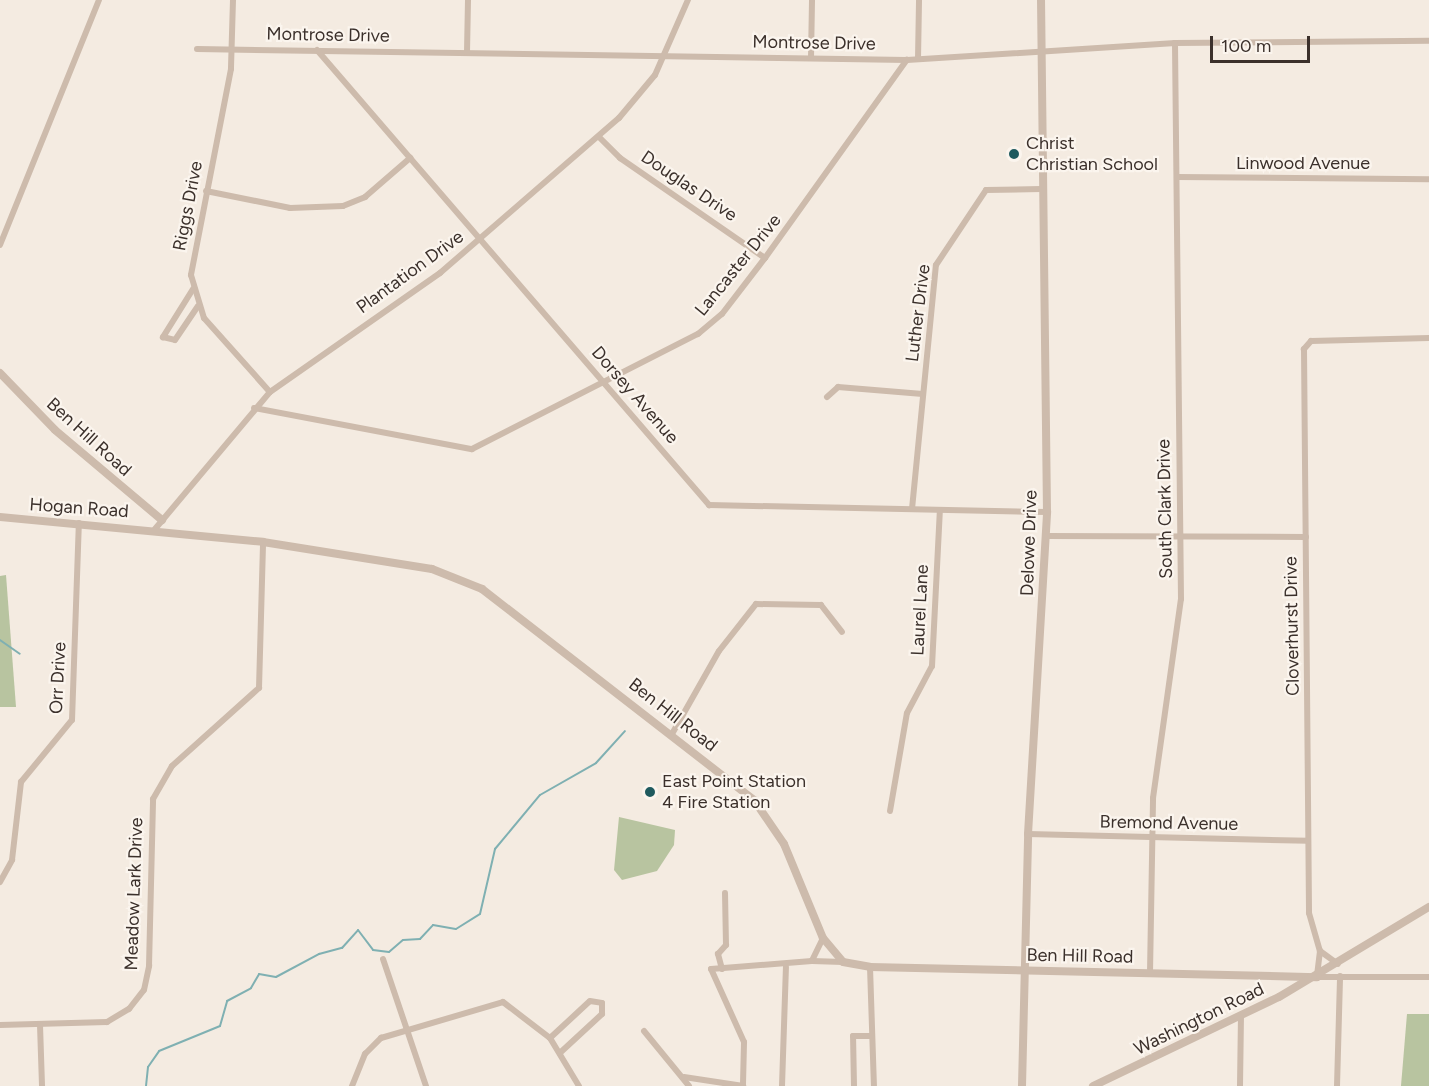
<!DOCTYPE html>
<style>
body{margin:0}
#map{position:relative;width:1429px;height:1086px;overflow:hidden;background:#f4ebe1;font-family:Figtree,sans-serif}
div>[style]{position:absolute}
[style*='--x']{left:calc(var(--x)*1px);top:calc(var(--y)*1px);width:calc(var(--w)*1px);rotate:calc(var(--a)*1deg)}
.green>*{inset:0;background:#b8c4a0}
.stream>*{height:2px;margin:-1px;padding:0 1px;transform-origin:1px;border-radius:1px;background:#7fb0b2}
.minor>*{height:6px;margin:-3px;padding:0 3px;transform-origin:3px;border-radius:3px;background:#cdbbac}
.tertiary>*{height:8px;margin:-4px;padding:0 4px;transform-origin:4px;border-radius:4px;background:#cdbbac}
.dots>*{width:16px;height:16px;translate:-50% -50%;box-sizing:border-box;border:3px solid #fbf5ee;border-radius:50%}
span{translate:-50% -50%;white-space:nowrap;text-align:center;line-height:1.15;-webkit-text-stroke:4.5px #fbf5ee;paint-order:stroke}
.street-label{font-size:18px;color:#3b302b}
.poi-label{font-size:18px;color:#3b302b}
.left{translate:0 -50%;text-align:left}
.scale{position:absolute;left:1210px;top:36px;width:100px;height:27px;box-sizing:border-box;border:3px solid #3b302b;border-top:0;padding-left:8px;font-size:18px;line-height:21px;white-space:nowrap;color:#3b302b;-webkit-text-stroke:4px #fbf5ee;paint-order:stroke}
</style>
<div id="map">
<div class="green">
<div style="clip-path:polygon(6px 575px,16px 707px,0 707px,0 576px)"></div>
<div style="clip-path:polygon(619px 817px,675px 830px,674px 845px,657px 871px,622px 880px,614px 870px)"></div>
<div style="clip-path:polygon(1407px 1014px,1429px 1014px,1429px 1086px,1401px 1086px)"></div>
</div>
<div class="stream">
<div style="--x:0;--y:640;--w:24;--a:35"></div>
<div style="--x:146;--y:1086;--w:19;--a:-84"></div>
<div style="--x:148;--y:1067;--w:19;--a:-55"></div>
<div style="--x:159;--y:1051;--w:66;--a:-22.3"></div>
<div style="--x:220;--y:1026;--w:26;--a:-74"></div>
<div style="--x:227;--y:1001;--w:27;--a:-28"></div>
<div style="--x:251;--y:988;--w:16;--a:-60"></div>
<div style="--x:259;--y:974;--w:17;--a:10"></div>
<div style="--x:276;--y:977;--w:49;--a:-28.1"></div>
<div style="--x:319;--y:954;--w:24;--a:-15"></div>
<div style="--x:342;--y:948;--w:24;--a:-48"></div>
<div style="--x:358;--y:930;--w:25;--a:53"></div>
<div style="--x:373;--y:950;--w:16;--a:7"></div>
<div style="--x:389;--y:952;--w:18;--a:-41"></div>
<div style="--x:403;--y:940;--w:17;--a:-3"></div>
<div style="--x:420;--y:939;--w:19;--a:-47"></div>
<div style="--x:433;--y:925;--w:23;--a:10"></div>
<div style="--x:456;--y:929;--w:28;--a:-32"></div>
<div style="--x:480;--y:914;--w:67;--a:-77"></div>
<div style="--x:495;--y:849;--w:70;--a:-50.2"></div>
<div style="--x:540;--y:795;--w:64;--a:-29.7"></div>
<div style="--x:596;--y:763;--w:43;--a:-47.8"></div>
</div>
<div class="minor">
<div style="--x:233;--y:0;--w:69;--a:91.7"></div>
<div style="--x:231;--y:69;--w:210;--a:101"></div>
<div style="--x:191;--y:275;--w:45;--a:73.2"></div>
<div style="--x:204;--y:318;--w:99;--a:48.3"></div>
<div style="--x:197;--y:49;--w:710;--a:0.89"></div>
<div style="--x:907;--y:60;--w:269;--a:-3.6"></div>
<div style="--x:1175;--y:43;--w:254;--a:-0.5"></div>
<div style="--x:317;--y:50;--w:601;--a:49.25"></div>
<div style="--x:709;--y:505;--w:338;--a:1.2"></div>
<div style="--x:467;--y:52;--w:52;--a:-88.9"></div>
<div style="--x:811;--y:58;--w:58;--a:-89"></div>
<div style="--x:918;--y:59;--w:59;--a:-89"></div>
<div style="--x:599;--y:137;--w:30;--a:45"></div>
<div style="--x:620;--y:158;--w:176;--a:34.6"></div>
<div style="--x:1177;--y:177;--w:252;--a:0.5"></div>
<div style="--x:206;--y:191;--w:86;--a:11.4"></div>
<div style="--x:290;--y:208;--w:53;--a:-2.2"></div>
<div style="--x:343;--y:206;--w:24;--a:-22"></div>
<div style="--x:365;--y:197;--w:60;--a:-40.9"></div>
<div style="--x:0;--y:245;--w:264;--a:-68"></div>
<div style="--x:193;--y:289;--w:57;--a:122"></div>
<div style="--x:163;--y:337;--w:12;--a:14"></div>
<div style="--x:175;--y:340;--w:41;--a:-55.9"></div>
<div style="--x:1429;--y:338;--w:118;--a:178.5"></div>
<div style="--x:1311;--y:341;--w:11;--a:131"></div>
<div style="--x:1304;--y:349;--w:564;--a:89.49"></div>
<div style="--x:1309;--y:913;--w:40;--a:74"></div>
<div style="--x:1320;--y:951;--w:26;--a:97"></div>
<div style="--x:1317;--y:977;--w:112;--a:0"></div>
<div style="--x:827;--y:397;--w:15;--a:-42"></div>
<div style="--x:838;--y:387;--w:85;--a:4.7"></div>
<div style="--x:254;--y:408;--w:222;--a:10.7"></div>
<div style="--x:472;--y:449;--w:254;--a:-27"></div>
<div style="--x:698;--y:334;--w:31;--a:-40"></div>
<div style="--x:722;--y:314;--w:71;--a:-52.5"></div>
<div style="--x:765;--y:258;--w:244;--a:-54.4"></div>
<div style="--x:912;--y:509;--w:245;--a:-84.4"></div>
<div style="--x:936;--y:265;--w:90;--a:-56.3"></div>
<div style="--x:986;--y:190;--w:55;--a:-1"></div>
<div style="--x:155;--y:529;--w:179;--a:-50"></div>
<div style="--x:270;--y:392;--w:208;--a:-35"></div>
<div style="--x:440;--y:273;--w:237;--a:-40.9"></div>
<div style="--x:619;--y:118;--w:56;--a:-50.1"></div>
<div style="--x:655;--y:75;--w:82;--a:-66.3"></div>
<div style="--x:1046;--y:536;--w:260;--a:0.2"></div>
<div style="--x:672;--y:734;--w:95;--a:-60.5"></div>
<div style="--x:719;--y:651;--w:60;--a:-51.8"></div>
<div style="--x:756;--y:604;--w:65;--a:0.9"></div>
<div style="--x:821;--y:605;--w:34;--a:52"></div>
<div style="--x:890;--y:811;--w:99;--a:-80.2"></div>
<div style="--x:907;--y:713;--w:53;--a:-62"></div>
<div style="--x:932;--y:666;--w:156;--a:-87.1"></div>
<div style="--x:1028;--y:834;--w:280;--a:1.4"></div>
<div style="--x:0;--y:882;--w:25;--a:-61"></div>
<div style="--x:12;--y:860;--w:79;--a:-83.4"></div>
<div style="--x:21;--y:782;--w:80;--a:-50.6"></div>
<div style="--x:72;--y:720;--w:197;--a:-88"></div>
<div style="--x:823;--y:938;--w:25;--a:116"></div>
<div style="--x:812;--y:961;--w:31;--a:2"></div>
<div style="--x:1320;--y:951;--w:22;--a:36"></div>
<div style="--x:383;--y:959;--w:134;--a:71.3"></div>
<div style="--x:870;--y:967;--w:119;--a:88.1"></div>
<div style="--x:722;--y:969;--w:16;--a:-105"></div>
<div style="--x:718;--y:954;--w:12;--a:-48"></div>
<div style="--x:726;--y:945;--w:52;--a:-91.1"></div>
<div style="--x:1150;--y:973;--w:175;--a:-89"></div>
<div style="--x:1153;--y:798;--w:201;--a:-82"></div>
<div style="--x:1181;--y:599;--w:556;--a:-90.62"></div>
<div style="--x:0;--y:1025;--w:107;--a:-1.6"></div>
<div style="--x:107;--y:1022;--w:26;--a:-31"></div>
<div style="--x:129;--y:1009;--w:24;--a:-52"></div>
<div style="--x:144;--y:990;--w:25;--a:-78"></div>
<div style="--x:149;--y:966;--w:167;--a:-88.6"></div>
<div style="--x:153;--y:799;--w:38;--a:-60"></div>
<div style="--x:172;--y:766;--w:117;--a:-41.9"></div>
<div style="--x:259;--y:688;--w:146;--a:-88.4"></div>
<div style="--x:40;--y:1025;--w:61;--a:88.1"></div>
<div style="--x:644;--y:1031;--w:71;--a:50.7"></div>
<div style="--x:550;--y:1038;--w:54;--a:-42.8"></div>
<div style="--x:590;--y:1001;--w:12;--a:9"></div>
<div style="--x:602;--y:1003;--w:11;--a:90"></div>
<div style="--x:602;--y:1014;--w:56;--a:137.2"></div>
<div style="--x:684;--y:1077;--w:60;--a:8.7"></div>
<div style="--x:743;--y:1084;--w:42;--a:-88.6"></div>
<div style="--x:744;--y:1042;--w:80;--a:-114.3"></div>
<div style="--x:711;--y:969;--w:101;--a:-4.5"></div>
<div style="--x:352;--y:1086;--w:35;--a:-68"></div>
<div style="--x:365;--y:1054;--w:23;--a:-45"></div>
<div style="--x:381;--y:1038;--w:127;--a:-16.4"></div>
<div style="--x:503;--y:1002;--w:59;--a:37.5"></div>
<div style="--x:550;--y:1038;--w:56;--a:58.9"></div>
<div style="--x:782;--y:1086;--w:119;--a:-88.1"></div>
<div style="--x:854;--y:1086;--w:50;--a:-91.1"></div>
<div style="--x:853;--y:1036;--w:19;--a:0"></div>
<div style="--x:1240;--y:1086;--w:70;--a:-89.2"></div>
<div style="--x:1337;--y:1086;--w:110;--a:-88.4"></div>
</div>
<div class="tertiary">
<div style="--x:0;--y:373;--w:79;--a:46"></div>
<div style="--x:55;--y:430;--w:140;--a:40.1"></div>
<div style="--x:0;--y:517;--w:264;--a:5.4"></div>
<div style="--x:263;--y:542;--w:171;--a:9.1"></div>
<div style="--x:432;--y:569;--w:54;--a:21.8"></div>
<div style="--x:482;--y:589;--w:344;--a:37.8"></div>
<div style="--x:754;--y:800;--w:53;--a:55.7"></div>
<div style="--x:784;--y:844;--w:102;--a:67.5"></div>
<div style="--x:823;--y:938;--w:31;--a:50"></div>
<div style="--x:843;--y:962;--w:27;--a:10"></div>
<div style="--x:870;--y:967;--w:447;--a:1.3"></div>
<div style="--x:1022;--y:1086;--w:252;--a:-88.6"></div>
<div style="--x:1028;--y:834;--w:323;--a:-86.6"></div>
<div style="--x:1047;--y:512;--w:512;--a:-90.67"></div>
<div style="--x:1093;--y:1086;--w:206;--a:-25.6"></div>
<div style="--x:1279;--y:997;--w:175;--a:-31"></div>
</div>
<div class="dots">
<div style="left:1014px;top:154px;background:#1f5a5e"></div>
<div style="left:650px;top:792px;background:#1f5a5e"></div>
</div>
<div class="street-label">
<span style="left:328px;top:35px;rotate:1deg">Montrose Drive</span>
<span style="left:814px;top:43px;rotate:1deg">Montrose Drive</span>
<span style="left:1303px;top:163px">Linwood Avenue</span>
<span style="left:689px;top:186px;rotate:34deg">Douglas Drive</span>
<span style="left:188px;top:206px;rotate:-79deg">Riggs Drive</span>
<span style="left:738px;top:265px;rotate:-51deg">Lancaster Drive</span>
<span style="left:410px;top:272px;rotate:-36deg">Plantation Drive</span>
<span style="left:918px;top:313px;rotate:-83deg">Luther Drive</span>
<span style="left:635px;top:395px;rotate:49deg">Dorsey Avenue</span>
<span style="left:89px;top:437px;rotate:42deg">Ben Hill Road</span>
<span style="left:79px;top:508px;rotate:4deg">Hogan Road</span>
<span style="left:1165px;top:509px;rotate:-91deg">South Clark Drive</span>
<span style="left:1029px;top:543px;rotate:-88deg">Delowe Drive</span>
<span style="left:920px;top:610px;rotate:-87deg">Laurel Lane</span>
<span style="left:1292px;top:626px;rotate:-91deg">Cloverhurst Drive</span>
<span style="left:58px;top:678px;rotate:-87deg">Orr Drive</span>
<span style="left:673px;top:715px;rotate:38deg">Ben Hill Road</span>
<span style="left:1169px;top:823px;rotate:1deg">Bremond Avenue</span>
<span style="left:134px;top:894px;rotate:-88deg">Meadow Lark Drive</span>
<span style="left:1080px;top:956px;rotate:1deg">Ben Hill Road</span>
<span style="left:1199px;top:1019px;rotate:-26deg">Washington Road</span>
</div>
<div class="poi-label">
<span class="left" style="left:1026px;top:154px">Christ<br>Christian School</span>
<span class="left" style="left:662px;top:792px">East Point Station<br>4 Fire Station</span>
</div>
<div class="scale">100 m</div>
</div>
